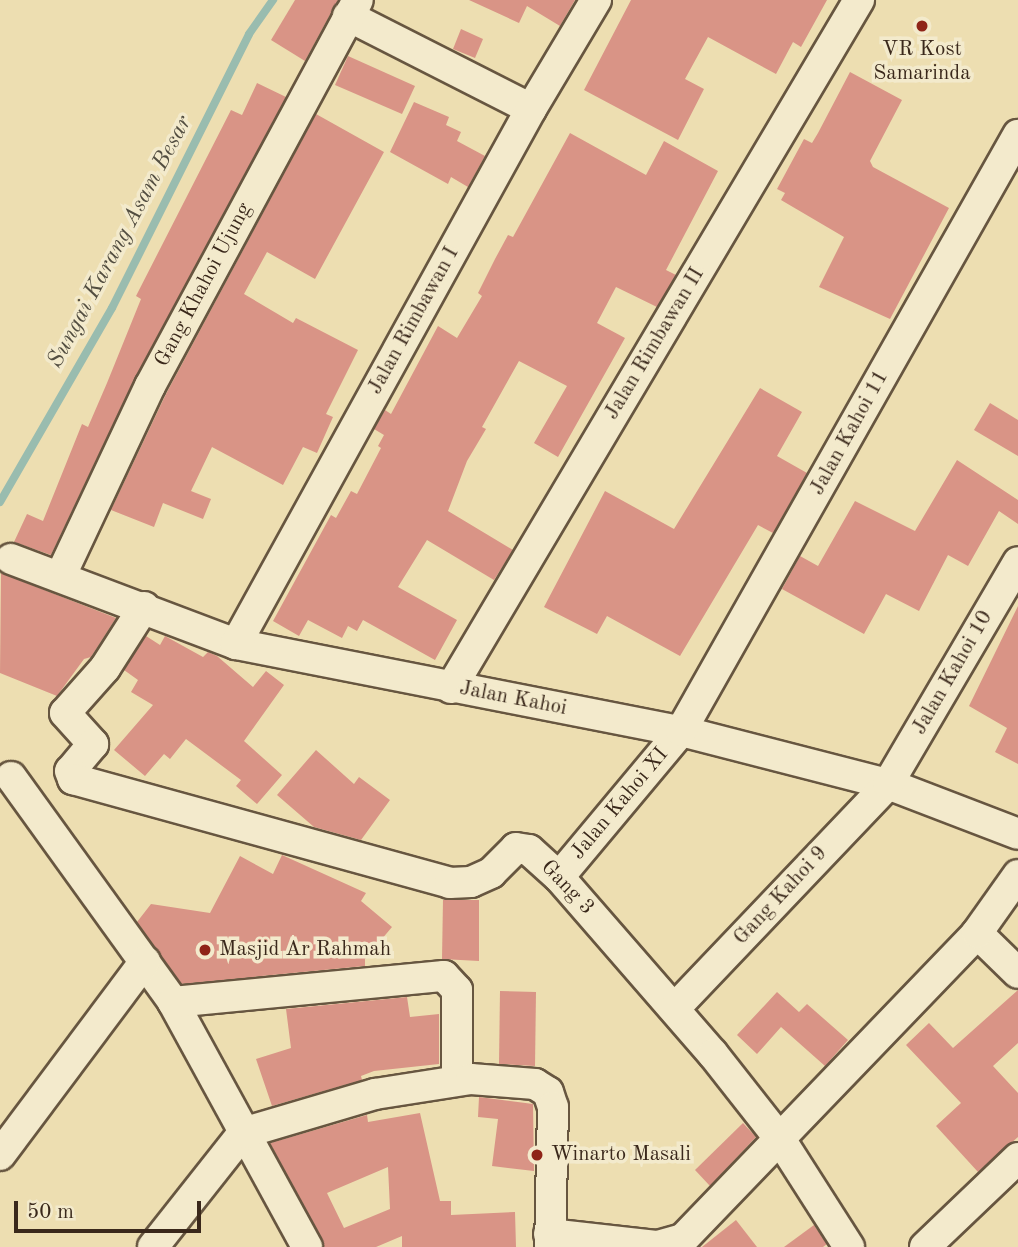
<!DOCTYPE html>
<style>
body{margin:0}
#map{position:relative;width:1018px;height:1247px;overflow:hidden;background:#eddeb1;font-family:"Old Standard TT",serif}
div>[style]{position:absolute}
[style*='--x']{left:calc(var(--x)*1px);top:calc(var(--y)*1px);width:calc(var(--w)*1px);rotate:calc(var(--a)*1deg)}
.stream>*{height:8px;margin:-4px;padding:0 4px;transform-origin:4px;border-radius:4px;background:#99bcaf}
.building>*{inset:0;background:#d99486}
.roads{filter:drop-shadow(2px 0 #675640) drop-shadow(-2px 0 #675640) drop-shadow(0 2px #675640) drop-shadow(0 -2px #675640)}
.minor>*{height:30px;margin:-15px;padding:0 15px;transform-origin:15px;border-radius:15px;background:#f3eacc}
.dots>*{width:19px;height:19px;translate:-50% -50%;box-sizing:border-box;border:4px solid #f3eacc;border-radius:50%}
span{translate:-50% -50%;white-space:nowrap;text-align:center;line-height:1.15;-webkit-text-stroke:7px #f3eacc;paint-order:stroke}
.poi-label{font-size:21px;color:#3a281b}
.left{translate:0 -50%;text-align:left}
.street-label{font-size:21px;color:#3a281b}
.water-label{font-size:23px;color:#524d40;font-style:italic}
.scale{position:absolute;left:14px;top:1201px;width:187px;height:32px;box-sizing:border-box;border:4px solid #3a281b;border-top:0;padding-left:9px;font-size:21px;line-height:24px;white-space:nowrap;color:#3a281b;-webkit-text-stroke:5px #f3eacc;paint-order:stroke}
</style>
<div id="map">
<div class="stream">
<div style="--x:0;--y:502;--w:224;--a:-60"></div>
<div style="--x:112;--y:308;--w:306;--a:-63.4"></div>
<div style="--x:249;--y:34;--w:42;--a:-54.8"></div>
</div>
<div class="building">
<div style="clip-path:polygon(295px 0,338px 0,305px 61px,271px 40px)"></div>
<div style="clip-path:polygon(469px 0,575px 0,560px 26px,527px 6px,519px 23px)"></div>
<div style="clip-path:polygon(631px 0,827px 0,801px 47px,793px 42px,776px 74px,708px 37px,685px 79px,704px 89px,678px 140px,584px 90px)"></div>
<div style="clip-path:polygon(461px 29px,483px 39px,475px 58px,453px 49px)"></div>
<div style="clip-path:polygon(348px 56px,415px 86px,402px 114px,335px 85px)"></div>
<div style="clip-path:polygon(850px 72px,902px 100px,870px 161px,873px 167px,949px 208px,890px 319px,819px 287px,844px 237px,781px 200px,785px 193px,777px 189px,804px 139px,812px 143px,818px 133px)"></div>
<div style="clip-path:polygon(257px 83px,286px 97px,135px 378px,51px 555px,14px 542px,27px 514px,43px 521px,82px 424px,88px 427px,107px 383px,141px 299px,136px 296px,231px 110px,242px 115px)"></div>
<div style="clip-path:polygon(414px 102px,449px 117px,446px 125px,461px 132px,457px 141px,485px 156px,468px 187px,451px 177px,448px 184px,390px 152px)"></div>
<div style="clip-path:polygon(316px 114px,384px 152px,315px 279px,267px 252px,244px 294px,293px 323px,296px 318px,358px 350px,326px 414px,333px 417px,317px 453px,303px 447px,283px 485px,212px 447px,191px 491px,211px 499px,203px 519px,163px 503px,154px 527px,111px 510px,166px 394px)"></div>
<div style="clip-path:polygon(570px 133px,646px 175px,664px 141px,718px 171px,666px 270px,676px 275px,657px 307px,616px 287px,597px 323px,625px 338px,558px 457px,534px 443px,567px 386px,519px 361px,482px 427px,486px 429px,467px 461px,448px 511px,513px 550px,494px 580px,427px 540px,398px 587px,457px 620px,435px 660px,363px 620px,357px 631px,348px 626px,342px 638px,308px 620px,299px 636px,273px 621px,331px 515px,336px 518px,351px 491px,357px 494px,381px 448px,378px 446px,384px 435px,374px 429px,385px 410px,391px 414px,438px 326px,457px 338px,482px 296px,478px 293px,495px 259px,508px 235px,513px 237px)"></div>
<div style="clip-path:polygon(760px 388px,802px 412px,777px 456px,807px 473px,773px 533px,758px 525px,680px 656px,607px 616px,597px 634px,544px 607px,605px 491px,674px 529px)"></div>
<div style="clip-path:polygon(990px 403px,1018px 420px,1018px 456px,974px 430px)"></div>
<div style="clip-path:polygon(957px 460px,1018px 500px,1018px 524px,999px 511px,968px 566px,948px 555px,919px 611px,886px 594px,864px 634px,782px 589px,800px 556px,818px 566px,855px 501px,915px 531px)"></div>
<div style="clip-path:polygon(1px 573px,116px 618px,91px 657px,84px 659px,57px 696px,0 673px)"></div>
<div style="clip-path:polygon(1018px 606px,1018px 764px,995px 752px,1007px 728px,969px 706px)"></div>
<div style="clip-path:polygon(146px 636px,160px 645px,165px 636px,203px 657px,208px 652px,217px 656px,253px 687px,266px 671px,284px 685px,244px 741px,282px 775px,257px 804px,236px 786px,241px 780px,186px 739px,170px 759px,164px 754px,145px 776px,114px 750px,153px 705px,131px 692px,138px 680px,124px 670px)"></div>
<div style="clip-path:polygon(316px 750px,354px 784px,359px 777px,390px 800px,361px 840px,314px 827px,277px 795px)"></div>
<div style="clip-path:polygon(282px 855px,366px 893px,361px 901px,392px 927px,365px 959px,365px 966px,181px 984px,137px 922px,151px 904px,210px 913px,240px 856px,273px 874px)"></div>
<div style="clip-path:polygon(443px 900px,479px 900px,479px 961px,442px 959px)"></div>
<div style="clip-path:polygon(1018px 990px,1018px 1043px,993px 1066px,1018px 1093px,1018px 1137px,978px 1172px,936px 1126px,961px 1103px,906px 1045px,929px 1023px,953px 1048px)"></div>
<div style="clip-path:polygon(500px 991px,536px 992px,535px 1066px,499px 1064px)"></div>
<div style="clip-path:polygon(777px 992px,799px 1012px,807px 1004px,848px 1040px,825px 1066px,781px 1027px,757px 1054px,737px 1035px)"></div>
<div style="clip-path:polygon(407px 997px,410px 1017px,439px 1014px,439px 1064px,374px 1071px,361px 1076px,362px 1080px,272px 1106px,256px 1059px,291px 1048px,286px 1009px)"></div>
<div style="clip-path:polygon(479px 1097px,533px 1104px,534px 1171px,492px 1166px,498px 1119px,478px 1117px)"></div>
<div style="clip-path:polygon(evenodd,420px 1113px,440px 1201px,451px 1201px,451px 1215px,515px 1212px,516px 1247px,402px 1247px,402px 1236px,376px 1247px,324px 1247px,270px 1143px,367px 1115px,368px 1122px,420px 1113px,388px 1167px,390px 1209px,344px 1228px,327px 1193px,388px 1167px)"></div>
<div style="clip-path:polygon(743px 1123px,756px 1137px,710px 1186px,695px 1170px)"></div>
<div style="clip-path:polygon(736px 1220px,757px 1247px,702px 1247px)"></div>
<div style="clip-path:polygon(814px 1225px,827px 1244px,823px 1247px,784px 1247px)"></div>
</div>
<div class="roads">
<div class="minor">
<div style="--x:348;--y:16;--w:205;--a:26.9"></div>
<div style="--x:11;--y:559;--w:241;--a:20.7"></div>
<div style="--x:236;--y:644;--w:453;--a:11.1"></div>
<div style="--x:681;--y:731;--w:214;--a:14.4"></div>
<div style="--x:888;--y:784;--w:139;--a:21"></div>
<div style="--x:61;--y:575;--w:209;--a:-64.8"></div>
<div style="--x:150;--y:386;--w:438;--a:-61.7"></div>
<div style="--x:144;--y:607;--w:72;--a:122.6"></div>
<div style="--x:105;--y:668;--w:60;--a:131.6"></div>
<div style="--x:65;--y:713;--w:42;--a:47.9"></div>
<div style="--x:93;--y:744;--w:35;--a:130"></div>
<div style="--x:70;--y:771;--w:9;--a:69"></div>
<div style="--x:73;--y:779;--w:391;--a:15.4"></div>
<div style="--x:450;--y:883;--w:21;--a:-3"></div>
<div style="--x:471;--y:882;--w:22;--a:-24"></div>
<div style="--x:491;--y:873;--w:35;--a:-45"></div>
<div style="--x:516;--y:848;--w:13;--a:9"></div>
<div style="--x:529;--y:850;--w:40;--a:42"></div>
<div style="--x:559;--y:877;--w:235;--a:49"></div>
<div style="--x:713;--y:1054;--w:108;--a:51.8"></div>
<div style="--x:780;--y:1139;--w:128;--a:57.4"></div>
<div style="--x:236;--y:644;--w:611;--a:-61.13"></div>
<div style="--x:531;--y:109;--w:127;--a:-59.2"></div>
<div style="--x:451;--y:688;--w:800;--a:-59.33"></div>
<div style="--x:11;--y:777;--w:277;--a:54.2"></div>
<div style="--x:173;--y:1002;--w:279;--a:61.3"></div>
<div style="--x:559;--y:877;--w:190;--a:-50.1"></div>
<div style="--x:681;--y:731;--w:685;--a:-60.51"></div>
<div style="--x:977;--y:933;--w:57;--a:44.3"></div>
<div style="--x:173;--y:1002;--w:272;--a:-5.5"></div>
<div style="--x:444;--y:976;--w:19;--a:47"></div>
<div style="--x:457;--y:990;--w:90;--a:90"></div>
<div style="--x:675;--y:1008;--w:309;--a:-46.4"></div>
<div style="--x:888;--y:784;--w:257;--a:-59.6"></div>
<div style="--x:0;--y:1155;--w:242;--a:-53.2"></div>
<div style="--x:549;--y:1234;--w:110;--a:6.3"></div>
<div style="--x:658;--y:1246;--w:26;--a:-16"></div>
<div style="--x:683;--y:1239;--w:424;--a:-46.1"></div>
<div style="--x:977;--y:933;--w:71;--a:-54.7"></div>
<div style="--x:153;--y:1247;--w:145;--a:-51.7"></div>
<div style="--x:243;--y:1133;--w:138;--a:-16.5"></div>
<div style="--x:375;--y:1094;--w:97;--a:-8.9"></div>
<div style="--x:471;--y:1079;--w:64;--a:4.5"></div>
<div style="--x:535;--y:1084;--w:15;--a:32"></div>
<div style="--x:548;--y:1092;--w:16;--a:72"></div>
<div style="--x:553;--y:1107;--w:140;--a:91.2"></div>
<div style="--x:925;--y:1247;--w:129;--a:-43.7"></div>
</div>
</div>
<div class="dots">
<div style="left:922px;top:26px;background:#8f2418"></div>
<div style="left:205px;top:950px;background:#8f2418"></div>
<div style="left:537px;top:1155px;background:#8f2418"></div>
</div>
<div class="poi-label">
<span style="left:922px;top:62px">VR Kost<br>Samarinda</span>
<span class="left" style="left:219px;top:950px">Masjid Ar Rahmah</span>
<span class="left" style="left:551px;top:1155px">Winarto Masali</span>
</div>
<div class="street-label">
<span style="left:204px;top:285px;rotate:-62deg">Gang Khahoi Ujung</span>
<span style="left:414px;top:321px;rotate:-61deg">Jalan Rimbawan I</span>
<span style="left:655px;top:344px;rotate:-59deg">Jalan Rimbawan II</span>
<span style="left:850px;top:433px;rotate:-61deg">Jalan Kahoi 11</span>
<span style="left:953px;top:673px;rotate:-60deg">Jalan Kahoi 10</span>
<span style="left:513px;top:699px;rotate:11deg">Jalan Kahoi</span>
<span style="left:620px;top:804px;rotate:-50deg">Jalan Kahoi XI</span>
<span style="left:567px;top:888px;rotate:46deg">Gang 3</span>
<span style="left:781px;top:896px;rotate:-47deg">Gang Kahoi 9</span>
</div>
<div class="water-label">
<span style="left:120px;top:242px;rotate:-62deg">Sungai Karang Asam Besar</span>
</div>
<div class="scale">50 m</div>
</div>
